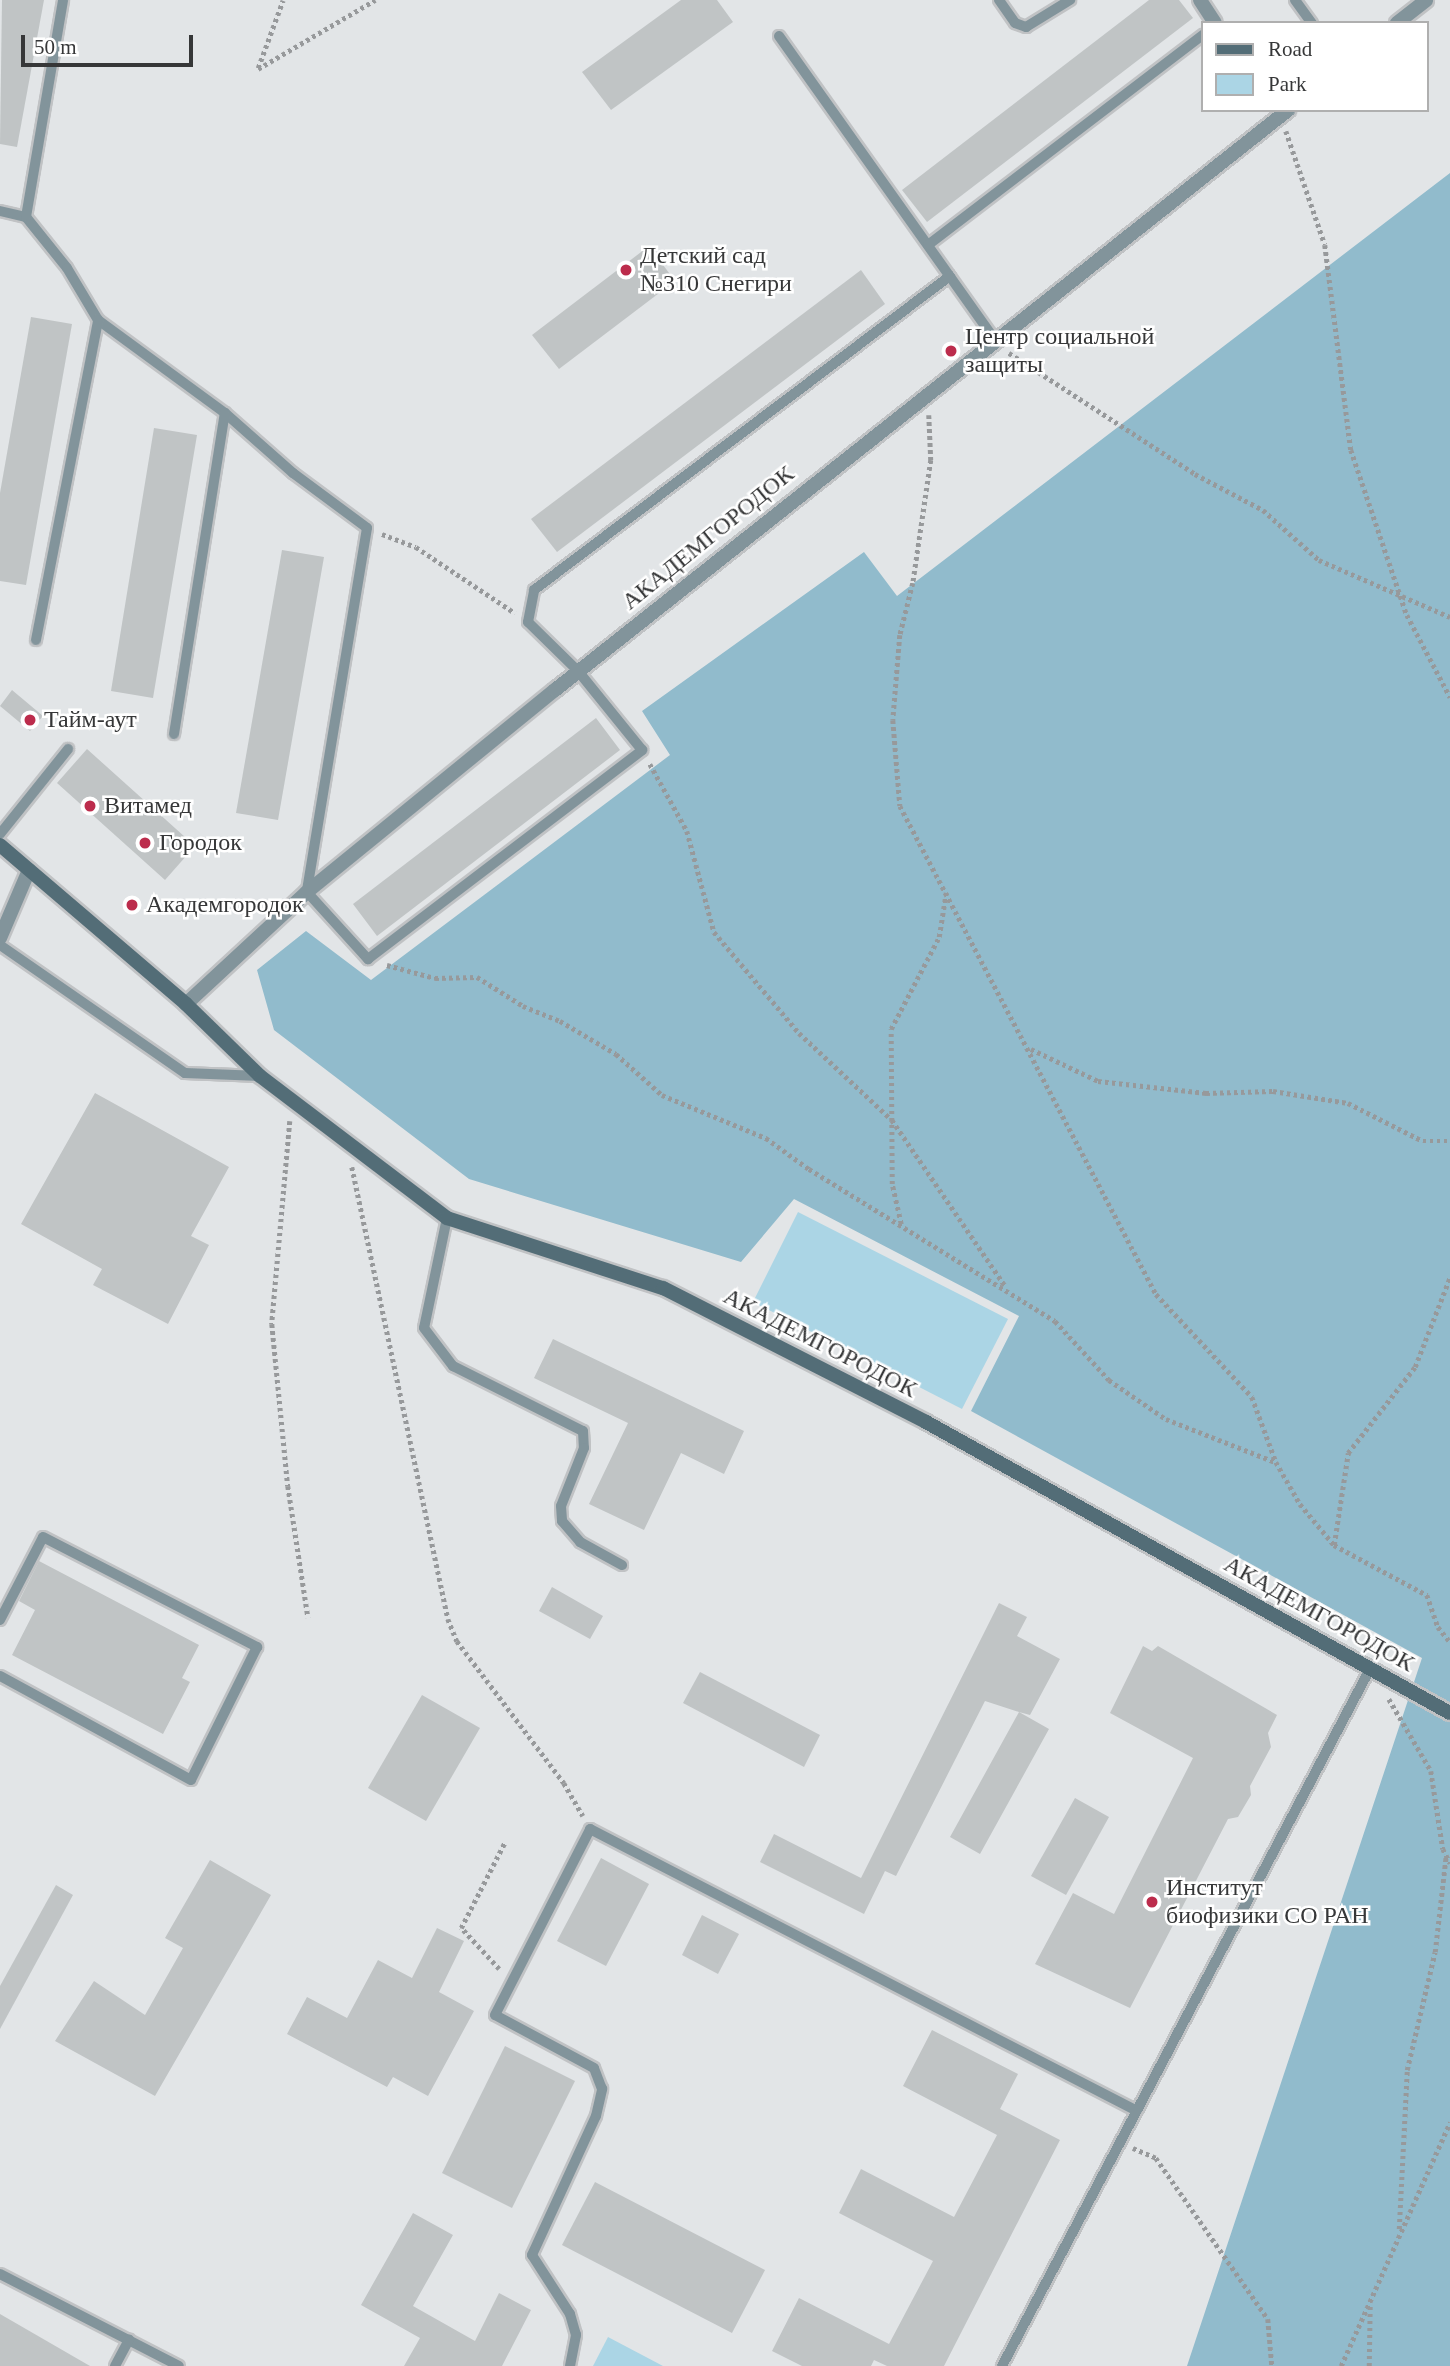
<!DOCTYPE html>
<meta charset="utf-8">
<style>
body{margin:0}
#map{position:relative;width:1450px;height:2366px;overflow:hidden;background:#e2e5e7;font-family:"Times New Roman",serif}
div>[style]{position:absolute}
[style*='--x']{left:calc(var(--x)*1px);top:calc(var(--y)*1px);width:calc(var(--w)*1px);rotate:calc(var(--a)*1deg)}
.green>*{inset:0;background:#abd5e5}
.forest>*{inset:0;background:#91bbcc}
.building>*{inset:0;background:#c0c4c5}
.path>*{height:4.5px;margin-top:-2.25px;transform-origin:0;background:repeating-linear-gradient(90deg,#97999b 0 3.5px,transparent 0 7px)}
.roads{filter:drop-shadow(2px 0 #c0c2c4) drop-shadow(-2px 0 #c0c2c4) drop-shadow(0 2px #c0c2c4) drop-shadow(0 -2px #c0c2c4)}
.lane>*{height:10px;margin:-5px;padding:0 5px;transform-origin:5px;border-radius:5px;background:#82949b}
.street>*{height:14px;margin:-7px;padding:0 7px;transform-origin:7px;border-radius:7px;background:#82949b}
.secondary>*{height:14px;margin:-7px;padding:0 7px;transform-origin:7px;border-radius:7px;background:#536d77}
.dots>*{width:19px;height:19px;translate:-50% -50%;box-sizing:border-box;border:4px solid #fff;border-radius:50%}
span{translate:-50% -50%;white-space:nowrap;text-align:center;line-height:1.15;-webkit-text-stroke:5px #fff;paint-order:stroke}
.poi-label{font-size:24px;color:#363738}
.left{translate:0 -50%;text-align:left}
.street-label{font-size:24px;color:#363738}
.legend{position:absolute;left:1201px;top:21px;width:228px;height:91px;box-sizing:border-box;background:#fff;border:2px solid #afafaf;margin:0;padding:9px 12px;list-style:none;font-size:21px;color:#363738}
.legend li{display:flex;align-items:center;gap:14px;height:35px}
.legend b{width:35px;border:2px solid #afafaf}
.scale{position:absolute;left:21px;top:35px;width:172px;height:32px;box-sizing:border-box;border:4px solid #363738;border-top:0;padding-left:9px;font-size:21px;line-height:24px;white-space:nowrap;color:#363738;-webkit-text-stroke:5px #fff;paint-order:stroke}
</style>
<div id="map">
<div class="green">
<div style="clip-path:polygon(798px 1212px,1008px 1319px,962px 1409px,753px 1302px)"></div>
<div style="clip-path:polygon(608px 2337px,663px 2366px,593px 2366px)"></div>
</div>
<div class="forest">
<div style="clip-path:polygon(1450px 173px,1450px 2366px,1187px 2366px,1422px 1658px,971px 1411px,1019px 1316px,794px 1199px,741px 1262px,469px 1179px,274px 1030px,257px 970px,306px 931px,371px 980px,670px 755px,642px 711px,864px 552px,897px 596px)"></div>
</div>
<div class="building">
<div style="clip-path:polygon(2px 0,44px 0,17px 147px,0 144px)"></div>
<div style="clip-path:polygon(681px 0,717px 0,733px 22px,611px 110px,582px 72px)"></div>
<div style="clip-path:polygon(1149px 0,1179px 0,1193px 18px,927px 222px,902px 190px)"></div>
<div style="clip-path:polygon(649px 246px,675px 281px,559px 369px,532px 335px)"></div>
<div style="clip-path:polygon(861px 270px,885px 304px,557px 552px,531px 519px)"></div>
<div style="clip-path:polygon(31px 317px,72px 324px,26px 585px,0 581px,0 493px)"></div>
<div style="clip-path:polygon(154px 428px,197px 435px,153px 698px,111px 691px)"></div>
<div style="clip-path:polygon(282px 550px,324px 557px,278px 820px,236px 813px)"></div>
<div style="clip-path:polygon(12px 690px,43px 716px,30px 731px,0 706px)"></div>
<div style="clip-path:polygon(596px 718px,620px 750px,377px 936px,353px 904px)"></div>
<div style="clip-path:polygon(87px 749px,195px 846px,165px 880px,57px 783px)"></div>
<div style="clip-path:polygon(95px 1093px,229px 1167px,191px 1236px,209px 1245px,168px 1324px,93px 1285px,102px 1269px,21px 1224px)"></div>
<div style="clip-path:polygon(553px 1339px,744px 1431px,724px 1474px,681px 1453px,644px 1530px,589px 1504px,628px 1423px,534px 1378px)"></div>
<div style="clip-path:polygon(39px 1561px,199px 1645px,182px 1678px,190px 1682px,163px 1734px,12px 1655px,35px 1610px,19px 1601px)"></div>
<div style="clip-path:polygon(552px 1587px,603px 1616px,590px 1639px,539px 1611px)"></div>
<div style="clip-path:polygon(999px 1603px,1027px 1617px,1017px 1636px,1060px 1659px,1030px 1715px,1019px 1712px,1049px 1729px,980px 1854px,950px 1837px,1019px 1712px,985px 1701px,896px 1876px,885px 1871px,864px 1914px,760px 1862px,774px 1834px,861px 1878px)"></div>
<div style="clip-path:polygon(1143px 1646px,1152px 1651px,1158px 1646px,1277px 1715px,1268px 1733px,1271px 1747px,1250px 1786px,1251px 1795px,1238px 1817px,1228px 1819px,1130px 2008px,1035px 1964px,1073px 1893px,1114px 1914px,1193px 1758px,1110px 1713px)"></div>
<div style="clip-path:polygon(700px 1672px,820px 1735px,804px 1767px,683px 1703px)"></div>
<div style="clip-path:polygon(422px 1695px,480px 1728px,426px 1821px,368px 1788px)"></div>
<div style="clip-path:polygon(1075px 1798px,1109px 1817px,1066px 1895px,1031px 1876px)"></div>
<div style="clip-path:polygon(601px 1858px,649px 1884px,606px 1966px,557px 1941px)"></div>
<div style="clip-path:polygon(210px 1860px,271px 1895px,155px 2096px,55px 2041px,94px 1981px,145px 2015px,183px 1948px,165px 1938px)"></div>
<div style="clip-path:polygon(56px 1885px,73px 1895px,0 2029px,0 1986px)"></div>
<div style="clip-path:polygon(702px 1915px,739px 1934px,718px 1974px,682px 1955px)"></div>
<div style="clip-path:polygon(437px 1928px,464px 1941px,439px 1992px,474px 2011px,428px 2096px,393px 2077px,387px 2087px,287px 2034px,307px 1997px,347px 2018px,378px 1960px,412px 1978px)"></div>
<div style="clip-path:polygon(932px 2030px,1018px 2074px,1000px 2109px,1060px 2140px,944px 2366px,887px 2366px,874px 2360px,871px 2366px,802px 2366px,772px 2351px,799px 2298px,889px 2344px,933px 2261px,839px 2213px,861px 2169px,954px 2217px,997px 2135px,903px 2086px)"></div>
<div style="clip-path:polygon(505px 2046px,575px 2081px,512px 2208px,442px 2173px)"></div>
<div style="clip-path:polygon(595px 2182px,765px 2270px,732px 2333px,562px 2245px)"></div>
<div style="clip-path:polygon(413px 2213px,453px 2235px,413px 2306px,475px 2341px,499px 2293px,531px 2310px,502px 2366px,404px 2366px,420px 2338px,361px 2305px)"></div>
<div style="clip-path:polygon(0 2314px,90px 2366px,0 2366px)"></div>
</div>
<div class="path">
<div style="--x:258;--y:68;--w:72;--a:-69.8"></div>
<div style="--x:258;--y:69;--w:136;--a:-30.5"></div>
<div style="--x:1286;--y:131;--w:120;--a:71.1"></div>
<div style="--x:1325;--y:245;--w:207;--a:82.8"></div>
<div style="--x:1351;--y:450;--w:174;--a:71.3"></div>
<div style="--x:1407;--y:615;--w:93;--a:62.3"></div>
<div style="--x:1009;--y:353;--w:222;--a:33"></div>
<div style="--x:1195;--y:474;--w:77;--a:27.9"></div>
<div style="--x:1263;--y:510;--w:75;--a:41.8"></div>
<div style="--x:1319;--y:560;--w:143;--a:23.5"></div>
<div style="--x:929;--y:415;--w:45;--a:87.5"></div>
<div style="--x:931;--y:460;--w:124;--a:98.3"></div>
<div style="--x:913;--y:583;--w:54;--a:104"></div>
<div style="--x:900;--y:635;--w:85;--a:94.7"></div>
<div style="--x:893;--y:720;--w:86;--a:85.3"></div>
<div style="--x:900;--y:806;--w:551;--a:62.32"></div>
<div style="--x:1156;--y:1294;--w:141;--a:47"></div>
<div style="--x:1252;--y:1397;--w:69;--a:69.7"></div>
<div style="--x:1276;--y:1462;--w:48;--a:60.3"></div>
<div style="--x:1300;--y:1504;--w:53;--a:50.3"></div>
<div style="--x:1334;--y:1545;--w:106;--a:28.3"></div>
<div style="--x:1427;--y:1595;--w:34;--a:71"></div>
<div style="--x:1438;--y:1627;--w:19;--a:51"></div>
<div style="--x:382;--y:534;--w:36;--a:21"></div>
<div style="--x:416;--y:547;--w:119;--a:33.7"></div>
<div style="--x:650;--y:764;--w:77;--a:61.1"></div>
<div style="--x:687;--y:831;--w:105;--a:75"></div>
<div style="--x:714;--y:932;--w:132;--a:49.9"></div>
<div style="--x:799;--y:1033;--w:127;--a:43.1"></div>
<div style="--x:892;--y:1120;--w:202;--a:55.7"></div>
<div style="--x:387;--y:965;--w:50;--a:15.2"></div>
<div style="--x:435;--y:978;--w:42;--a:-1.4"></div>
<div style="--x:477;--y:977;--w:54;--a:32.2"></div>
<div style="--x:523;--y:1006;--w:40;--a:22"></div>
<div style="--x:560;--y:1021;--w:65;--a:30.5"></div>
<div style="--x:616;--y:1054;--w:62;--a:41.7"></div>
<div style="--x:662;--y:1095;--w:113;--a:22.5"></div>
<div style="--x:766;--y:1138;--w:53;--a:35.8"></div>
<div style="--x:809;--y:1169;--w:289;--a:31.7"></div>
<div style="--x:1055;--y:1321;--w:80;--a:47.5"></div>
<div style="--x:1109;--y:1380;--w:69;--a:34.4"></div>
<div style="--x:1166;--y:1419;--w:117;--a:21.5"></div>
<div style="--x:1031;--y:1049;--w:74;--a:25.5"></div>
<div style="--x:1098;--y:1081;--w:109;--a:6.3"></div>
<div style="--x:1206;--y:1093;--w:67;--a:-1.7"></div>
<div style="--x:1273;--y:1091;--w:76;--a:9.1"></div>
<div style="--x:1348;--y:1103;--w:84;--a:26.9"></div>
<div style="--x:1423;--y:1141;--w:27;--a:0"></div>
<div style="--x:290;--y:1121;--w:204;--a:95.1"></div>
<div style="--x:272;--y:1324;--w:163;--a:84.4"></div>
<div style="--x:288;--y:1486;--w:133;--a:81.3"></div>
<div style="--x:352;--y:1167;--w:462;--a:78"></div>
<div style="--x:448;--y:1619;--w:24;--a:68"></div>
<div style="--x:457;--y:1641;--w:178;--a:53"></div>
<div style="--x:564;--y:1783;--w:38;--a:60"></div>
<div style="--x:901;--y:1224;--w:41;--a:-102.7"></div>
<div style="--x:892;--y:1184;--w:155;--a:-90.4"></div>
<div style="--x:891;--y:1029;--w:104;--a:-62.4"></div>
<div style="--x:939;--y:937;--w:45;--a:-81"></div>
<div style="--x:1334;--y:1545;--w:93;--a:-81.3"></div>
<div style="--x:1348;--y:1453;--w:109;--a:-52.1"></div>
<div style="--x:1415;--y:1367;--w:97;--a:-68.7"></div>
<div style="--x:1389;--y:1699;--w:83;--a:59.7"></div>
<div style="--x:1431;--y:1771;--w:79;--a:81.3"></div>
<div style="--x:1443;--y:1849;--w:16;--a:63"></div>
<div style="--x:499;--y:1969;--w:56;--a:-132.8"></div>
<div style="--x:461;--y:1928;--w:97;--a:-62.9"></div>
<div style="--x:1133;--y:2148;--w:25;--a:23"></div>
<div style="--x:1156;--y:2158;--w:196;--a:55.2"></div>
<div style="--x:1268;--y:2319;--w:47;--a:85.1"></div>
<div style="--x:1399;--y:2229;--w:159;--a:-87.1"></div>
<div style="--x:1407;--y:2070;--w:121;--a:-76.7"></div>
<div style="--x:1435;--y:1952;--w:98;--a:-83.5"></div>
<div style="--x:1341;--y:2366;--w:267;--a:-65.9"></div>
<div style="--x:1369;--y:2366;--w:63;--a:-89.1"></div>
</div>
<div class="roads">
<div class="lane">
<div style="--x:999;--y:0;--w:28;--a:55"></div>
<div style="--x:1015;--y:23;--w:12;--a:20"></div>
<div style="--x:1026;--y:27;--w:52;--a:-31.5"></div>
<div style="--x:1295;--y:0;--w:29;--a:54"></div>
<div style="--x:779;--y:36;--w:374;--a:54.6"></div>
<div style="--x:0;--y:211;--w:27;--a:13"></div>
<div style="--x:26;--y:217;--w:65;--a:51.2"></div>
<div style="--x:67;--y:268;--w:61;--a:59.2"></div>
<div style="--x:98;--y:320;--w:157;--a:36.2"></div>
<div style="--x:225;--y:413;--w:91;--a:41.4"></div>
<div style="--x:293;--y:473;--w:92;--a:36.6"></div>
<div style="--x:367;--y:528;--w:369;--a:99.4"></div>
<div style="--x:307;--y:892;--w:91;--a:47.7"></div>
<div style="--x:368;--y:959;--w:345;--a:-37.3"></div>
<div style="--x:642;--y:750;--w:102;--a:-129"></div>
<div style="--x:578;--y:671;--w:70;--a:-135.6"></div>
<div style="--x:528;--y:622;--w:33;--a:-79"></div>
<div style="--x:534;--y:590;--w:521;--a:-37.05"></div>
<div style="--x:26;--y:217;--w:220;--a:-80.3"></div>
<div style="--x:928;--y:245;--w:346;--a:-37.4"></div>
<div style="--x:36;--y:640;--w:326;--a:-79"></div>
<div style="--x:174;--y:734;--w:325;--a:-81"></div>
<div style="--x:0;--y:834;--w:109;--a:-51.3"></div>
<div style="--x:0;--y:945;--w:225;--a:34.7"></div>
<div style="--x:185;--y:1073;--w:75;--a:2.3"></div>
<div style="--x:447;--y:1218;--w:112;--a:101.8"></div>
<div style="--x:424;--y:1328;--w:48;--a:52.7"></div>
<div style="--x:453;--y:1366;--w:145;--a:26.6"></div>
<div style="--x:583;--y:1431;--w:17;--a:87"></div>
<div style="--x:584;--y:1448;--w:62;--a:111.6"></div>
<div style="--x:561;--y:1506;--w:15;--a:86"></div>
<div style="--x:562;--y:1521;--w:28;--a:49"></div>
<div style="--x:580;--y:1542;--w:48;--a:28.7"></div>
<div style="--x:0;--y:1620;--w:93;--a:-62.6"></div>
<div style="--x:43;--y:1537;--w:241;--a:27.2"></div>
<div style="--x:257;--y:1647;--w:148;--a:116.4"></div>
<div style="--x:191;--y:1780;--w:217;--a:-151.4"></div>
<div style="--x:0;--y:2274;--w:201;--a:27.2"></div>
<div style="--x:115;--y:2366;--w:30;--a:-62"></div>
<div style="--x:570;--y:2366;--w:32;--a:-79"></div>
<div style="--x:576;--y:2335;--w:22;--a:-106"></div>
<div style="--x:570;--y:2314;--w:70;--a:-122.8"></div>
<div style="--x:532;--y:2255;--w:153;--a:-65.3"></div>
<div style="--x:596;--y:2116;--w:28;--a:-77"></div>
<div style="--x:602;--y:2089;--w:22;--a:-111"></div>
<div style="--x:594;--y:2068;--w:112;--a:-151.8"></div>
<div style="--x:495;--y:2015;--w:209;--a:-62.9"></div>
<div style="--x:590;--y:1829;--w:615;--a:27.27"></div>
<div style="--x:1002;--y:2366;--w:788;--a:-62.17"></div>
</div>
<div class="street">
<div style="--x:1200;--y:0;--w:27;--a:57"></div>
<div style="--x:1397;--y:23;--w:37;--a:-38"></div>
<div style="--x:0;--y:938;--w:74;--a:-66.9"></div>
<div style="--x:186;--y:1004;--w:165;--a:-42.8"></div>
<div style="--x:307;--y:892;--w:320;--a:-39.2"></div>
<div style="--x:555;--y:690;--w:935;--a:-38.35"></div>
</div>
<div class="secondary">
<div style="--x:0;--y:845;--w:245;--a:40.5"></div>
<div style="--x:186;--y:1004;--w:103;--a:44.2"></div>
<div style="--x:260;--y:1076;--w:235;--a:37.2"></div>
<div style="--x:447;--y:1218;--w:227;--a:18"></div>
<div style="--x:663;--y:1288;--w:295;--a:27"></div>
<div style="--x:926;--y:1422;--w:599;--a:29.05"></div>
</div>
</div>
<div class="dots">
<div style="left:626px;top:270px;background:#bc2c4c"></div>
<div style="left:951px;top:351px;background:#bc2c4c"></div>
<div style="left:30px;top:720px;background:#bc2c4c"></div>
<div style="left:90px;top:806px;background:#bc2c4c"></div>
<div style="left:145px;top:843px;background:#bc2c4c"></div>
<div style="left:132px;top:905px;background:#bc2c4c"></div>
<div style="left:1152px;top:1902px;background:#bc2c4c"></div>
</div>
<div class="poi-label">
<span class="left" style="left:640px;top:270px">Детский сад<br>№310 Снегири</span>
<span class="left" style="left:965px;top:351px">Центр социальной<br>защиты</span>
<span class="left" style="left:44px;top:720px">Тайм-аут</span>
<span class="left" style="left:104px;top:806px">Витамед</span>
<span class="left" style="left:159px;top:843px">Городок</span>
<span class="left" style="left:146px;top:905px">Академгородок</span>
<span class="left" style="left:1166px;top:1902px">Институт<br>биофизики СО РАН</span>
</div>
<div class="street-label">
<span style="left:708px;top:538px;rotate:-39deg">АКАДЕМГОРОДОК</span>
<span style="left:820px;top:1343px;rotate:27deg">АКАДЕМГОРОДОК</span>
<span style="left:1319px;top:1614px;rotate:29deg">АКАДЕМГОРОДОК</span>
</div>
<ul class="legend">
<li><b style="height:9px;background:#536d77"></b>Road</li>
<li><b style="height:19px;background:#abd5e5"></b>Park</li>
</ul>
<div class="scale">50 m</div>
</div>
